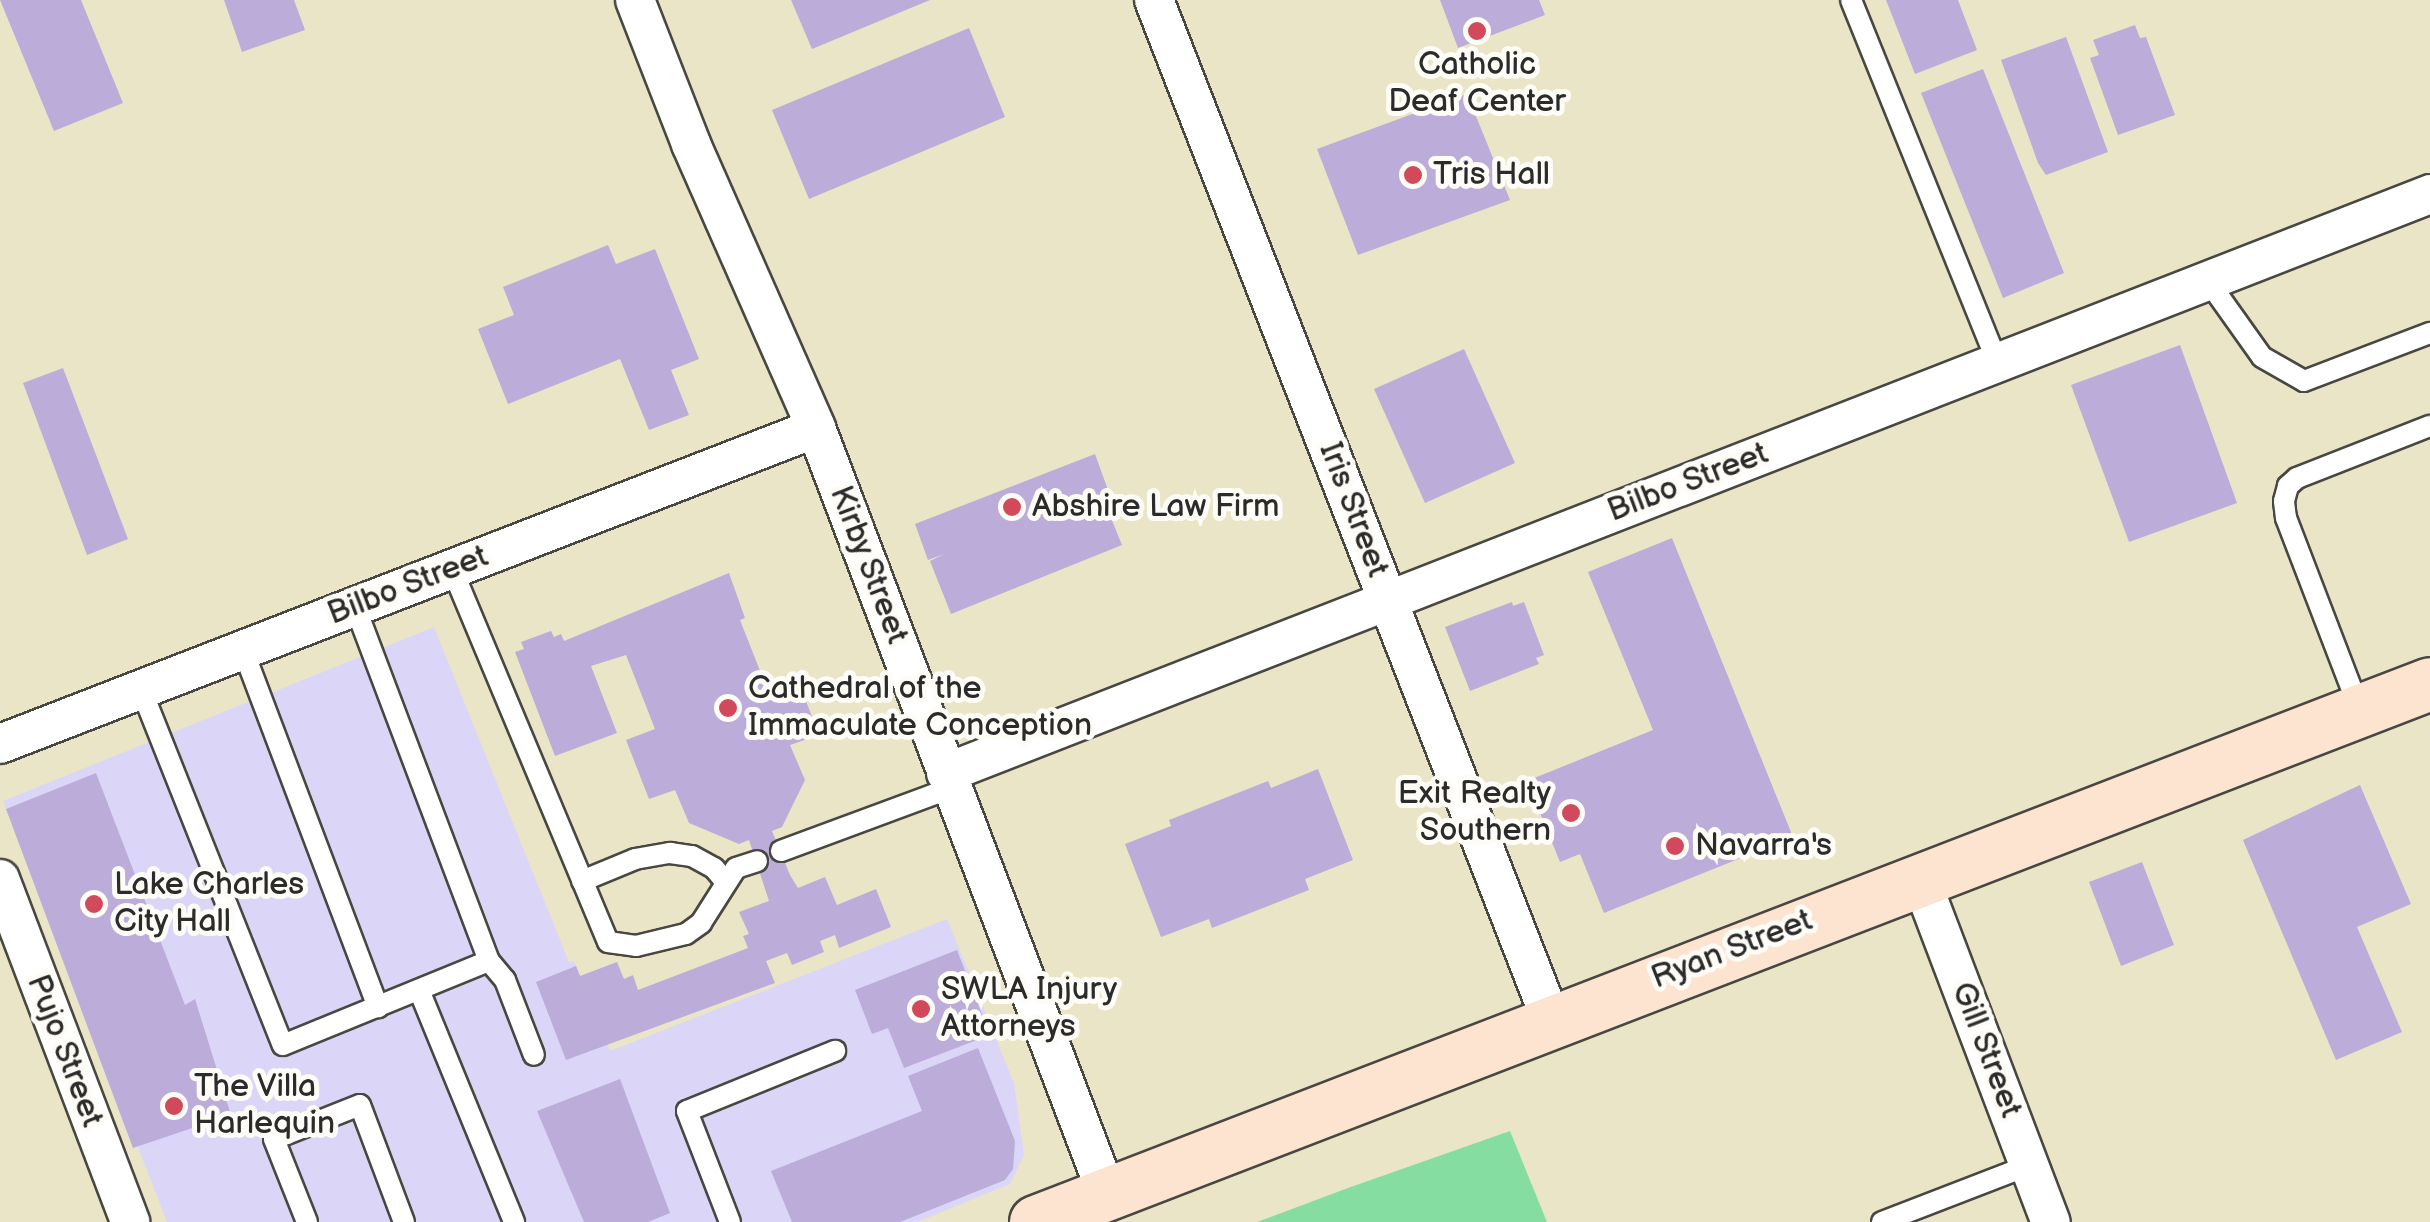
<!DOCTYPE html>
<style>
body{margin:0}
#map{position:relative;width:2430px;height:1222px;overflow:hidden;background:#eae5c6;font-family:"Balsamiq Sans",sans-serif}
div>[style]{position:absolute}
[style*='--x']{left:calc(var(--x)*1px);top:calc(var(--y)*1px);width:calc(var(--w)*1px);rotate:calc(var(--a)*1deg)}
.built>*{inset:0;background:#dbd6f7}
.green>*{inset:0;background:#85dda2}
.building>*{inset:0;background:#bcacda}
.roads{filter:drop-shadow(2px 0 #484742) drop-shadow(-2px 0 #484742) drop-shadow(0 2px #484742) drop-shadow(0 -2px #484742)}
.service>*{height:20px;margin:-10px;padding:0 10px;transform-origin:10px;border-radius:10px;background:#fff}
.minor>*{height:38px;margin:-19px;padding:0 19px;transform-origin:19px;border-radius:19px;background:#fff}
.secondary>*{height:52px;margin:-26px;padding:0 26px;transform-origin:26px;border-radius:26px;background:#fde4d0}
.dots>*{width:28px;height:28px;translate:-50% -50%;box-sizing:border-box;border:5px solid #fdfcf7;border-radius:50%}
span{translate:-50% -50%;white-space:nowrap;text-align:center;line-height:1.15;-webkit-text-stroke:10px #fdfcf7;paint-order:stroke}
.poi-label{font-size:32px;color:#2b2b2b}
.left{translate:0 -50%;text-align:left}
.right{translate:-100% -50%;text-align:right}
.street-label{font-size:32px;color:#2b2b2b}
</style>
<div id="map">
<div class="built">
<div style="clip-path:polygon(434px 627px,569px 962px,574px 961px,610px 1051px,947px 919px,1014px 1083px,1024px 1155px,1010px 1184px,917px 1222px,167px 1222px,3px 801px)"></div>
</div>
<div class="green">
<div style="clip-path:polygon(1510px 1131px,1547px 1222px,1257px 1222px,1348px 1188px)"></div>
</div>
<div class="building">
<div style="clip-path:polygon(0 0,81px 0,123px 103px,54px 131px)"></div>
<div style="clip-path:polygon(224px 0,294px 0,305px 30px,242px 52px)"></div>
<div style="clip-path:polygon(791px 0,930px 0,812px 49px)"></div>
<div style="clip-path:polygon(1440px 0,1539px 0,1545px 15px,1458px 48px)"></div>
<div style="clip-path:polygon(1886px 0,1958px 0,1977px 50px,1915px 74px)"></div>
<div style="clip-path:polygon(2135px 25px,2140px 38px,2146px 37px,2175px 115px,2118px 135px,2090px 58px,2099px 55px,2093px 40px)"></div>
<div style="clip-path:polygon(969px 28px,1005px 117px,809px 199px,772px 110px)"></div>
<div style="clip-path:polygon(2066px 37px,2108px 152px,2046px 175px,2038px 163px,2001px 60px)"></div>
<div style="clip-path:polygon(1983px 69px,2064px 273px,2003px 298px,1921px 93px)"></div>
<div style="clip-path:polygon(1467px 94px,1510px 200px,1358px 255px,1317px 149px)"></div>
<div style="clip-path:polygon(608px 245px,616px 264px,655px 249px,699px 359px,671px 370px,689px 415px,649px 430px,620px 359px,508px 404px,478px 329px,514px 315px,503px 287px)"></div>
<div style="clip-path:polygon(2180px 345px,2237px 503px,2129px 542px,2071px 385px)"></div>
<div style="clip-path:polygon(1464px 349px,1515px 463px,1425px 503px,1374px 389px)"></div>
<div style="clip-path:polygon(63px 368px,128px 539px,87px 555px,23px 383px)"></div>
<div style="clip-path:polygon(1095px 454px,1108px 490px,1101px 493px,1122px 545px,951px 614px,930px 561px,944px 554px,928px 560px,915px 524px)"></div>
<div style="clip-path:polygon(1672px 538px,1793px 837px,1604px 913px,1580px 854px,1560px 862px,1527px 781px,1653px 730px,1588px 572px)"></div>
<div style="clip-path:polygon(729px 573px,745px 618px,740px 620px,766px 686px,796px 675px,819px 735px,790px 745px,805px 780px,782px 827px,772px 831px,790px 875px,798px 888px,825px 877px,837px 905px,876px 889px,891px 927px,839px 948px,835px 935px,820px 941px,824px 952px,792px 965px,787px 953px,766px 961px,775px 983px,566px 1060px,536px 982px,576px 966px,580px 976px,617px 962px,624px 979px,633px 975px,638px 990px,748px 948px,743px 936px,749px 934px,739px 912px,769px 901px,749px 840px,739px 844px,689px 823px,675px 790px,649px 799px,626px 740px,655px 729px,626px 655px,591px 666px,617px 733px,555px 756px,515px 652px,524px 649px,521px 642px,551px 631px,554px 637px,561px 634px,564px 641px)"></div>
<div style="clip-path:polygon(1512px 602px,1513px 606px,1524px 602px,1544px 655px,1536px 658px,1539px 664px,1470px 691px,1445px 627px)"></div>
<div style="clip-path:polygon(1318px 769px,1353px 860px,1305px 879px,1309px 890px,1212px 928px,1209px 919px,1161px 937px,1125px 844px,1171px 826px,1169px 820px,1268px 781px,1271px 788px)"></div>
<div style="clip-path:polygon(96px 773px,185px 1005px,195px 999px,231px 1115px,133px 1148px,6px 809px)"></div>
<div style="clip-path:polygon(2360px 785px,2411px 904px,2357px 927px,2402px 1032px,2336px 1060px,2243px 840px)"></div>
<div style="clip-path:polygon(2142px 862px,2174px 945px,2121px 966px,2089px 882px)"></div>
<div style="clip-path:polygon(957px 950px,990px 1035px,904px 1068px,888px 1028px,872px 1034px,855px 990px)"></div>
<div style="clip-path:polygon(978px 1048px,1015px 1141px,1013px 1169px,1005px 1180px,900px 1222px,792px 1222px,771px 1171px,922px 1111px,908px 1076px)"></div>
<div style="clip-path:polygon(620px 1079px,670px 1213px,648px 1222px,584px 1222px,537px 1111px)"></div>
</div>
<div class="roads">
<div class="service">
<div style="--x:1851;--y:0;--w:390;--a:68"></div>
<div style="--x:2208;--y:281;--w:93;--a:54.6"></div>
<div style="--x:2262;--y:357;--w:48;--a:29.7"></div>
<div style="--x:2304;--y:381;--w:135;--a:-20.9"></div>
<div style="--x:452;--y:569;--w:404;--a:67.3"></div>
<div style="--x:608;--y:942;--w:28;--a:8"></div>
<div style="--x:636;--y:946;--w:51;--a:-13.5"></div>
<div style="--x:686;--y:934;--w:19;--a:-36"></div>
<div style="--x:701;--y:923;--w:65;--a:-57.5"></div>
<div style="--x:736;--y:868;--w:22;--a:-18"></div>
<div style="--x:243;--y:650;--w:382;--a:69.3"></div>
<div style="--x:141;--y:689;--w:383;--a:68.3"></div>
<div style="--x:283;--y:1045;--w:222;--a:-22.2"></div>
<div style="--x:489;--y:961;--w:379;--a:-110.7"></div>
<div style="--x:2359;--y:708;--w:204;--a:-111"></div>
<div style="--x:2286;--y:518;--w:17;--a:-97"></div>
<div style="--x:2284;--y:501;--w:16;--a:-75"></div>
<div style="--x:2288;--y:486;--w:12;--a:-42"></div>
<div style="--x:2297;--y:478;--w:143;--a:-21.4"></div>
<div style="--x:781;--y:851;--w:181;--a:-20.3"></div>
<div style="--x:582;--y:881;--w:57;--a:-22.5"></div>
<div style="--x:635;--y:859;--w:36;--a:-10"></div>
<div style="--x:670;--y:853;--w:22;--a:8"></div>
<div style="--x:692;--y:856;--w:25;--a:29"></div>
<div style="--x:714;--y:868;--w:16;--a:50"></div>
<div style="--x:489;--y:961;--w:25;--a:50"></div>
<div style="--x:505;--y:980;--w:80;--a:68.9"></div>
<div style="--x:419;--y:990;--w:251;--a:67.7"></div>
<div style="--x:307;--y:1222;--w:89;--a:-111.7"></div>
<div style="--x:274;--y:1139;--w:92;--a:-21.6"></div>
<div style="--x:360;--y:1105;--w:125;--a:69.4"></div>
<div style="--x:730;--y:1222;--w:119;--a:-111.2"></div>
<div style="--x:687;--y:1111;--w:160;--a:-22.1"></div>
<div style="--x:1882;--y:1222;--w:159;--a:-21.1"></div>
</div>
<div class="minor">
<div style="--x:635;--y:0;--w:155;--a:68.7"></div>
<div style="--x:691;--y:144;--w:310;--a:66.2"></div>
<div style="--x:816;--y:428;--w:819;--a:69.2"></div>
<div style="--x:1154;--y:0;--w:1095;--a:68.73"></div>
<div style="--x:0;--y:744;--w:875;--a:-21.17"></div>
<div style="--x:946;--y:773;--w:1593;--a:-21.31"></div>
<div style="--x:1920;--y:878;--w:368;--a:69.2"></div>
<div style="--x:0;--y:879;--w:367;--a:69.2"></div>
</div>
<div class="secondary">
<div style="--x:1036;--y:1222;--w:1494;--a:-21.1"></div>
</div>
</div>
<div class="dots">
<div style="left:1477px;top:31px;background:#d1495b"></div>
<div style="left:1413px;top:175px;background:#d1495b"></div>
<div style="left:1012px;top:507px;background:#d1495b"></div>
<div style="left:728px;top:708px;background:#d1495b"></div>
<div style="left:1571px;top:813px;background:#d1495b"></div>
<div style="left:1675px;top:846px;background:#d1495b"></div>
<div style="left:94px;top:904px;background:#d1495b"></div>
<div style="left:921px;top:1009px;background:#d1495b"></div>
<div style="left:174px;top:1106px;background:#d1495b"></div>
</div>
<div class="poi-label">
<span style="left:1477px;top:84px">Catholic<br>Deaf Center</span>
<span class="left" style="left:1433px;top:175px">Tris Hall</span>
<span class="left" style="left:1032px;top:507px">Abshire Law Firm</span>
<span class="left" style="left:748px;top:708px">Cathedral of the<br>Immaculate Conception</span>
<span class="right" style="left:1551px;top:813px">Exit Realty<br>Southern</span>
<span class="left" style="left:1695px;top:846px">Navarra's</span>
<span class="left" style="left:114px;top:904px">Lake Charles<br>City Hall</span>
<span class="left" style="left:941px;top:1009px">SWLA Injury<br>Attorneys</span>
<span class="left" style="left:194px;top:1106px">The Villa<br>Harlequin</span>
</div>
<div class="street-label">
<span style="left:1688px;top:483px;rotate:-21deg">Bilbo Street</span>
<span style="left:1353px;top:510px;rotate:69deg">Iris Street</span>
<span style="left:868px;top:565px;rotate:69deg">Kirby Street</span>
<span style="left:408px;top:586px;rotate:-21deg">Bilbo Street</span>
<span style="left:1732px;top:950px;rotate:-21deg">Ryan Street</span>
<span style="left:1986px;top:1050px;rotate:69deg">Gill Street</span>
<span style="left:64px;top:1051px;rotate:69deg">Pujo Street</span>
</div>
</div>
